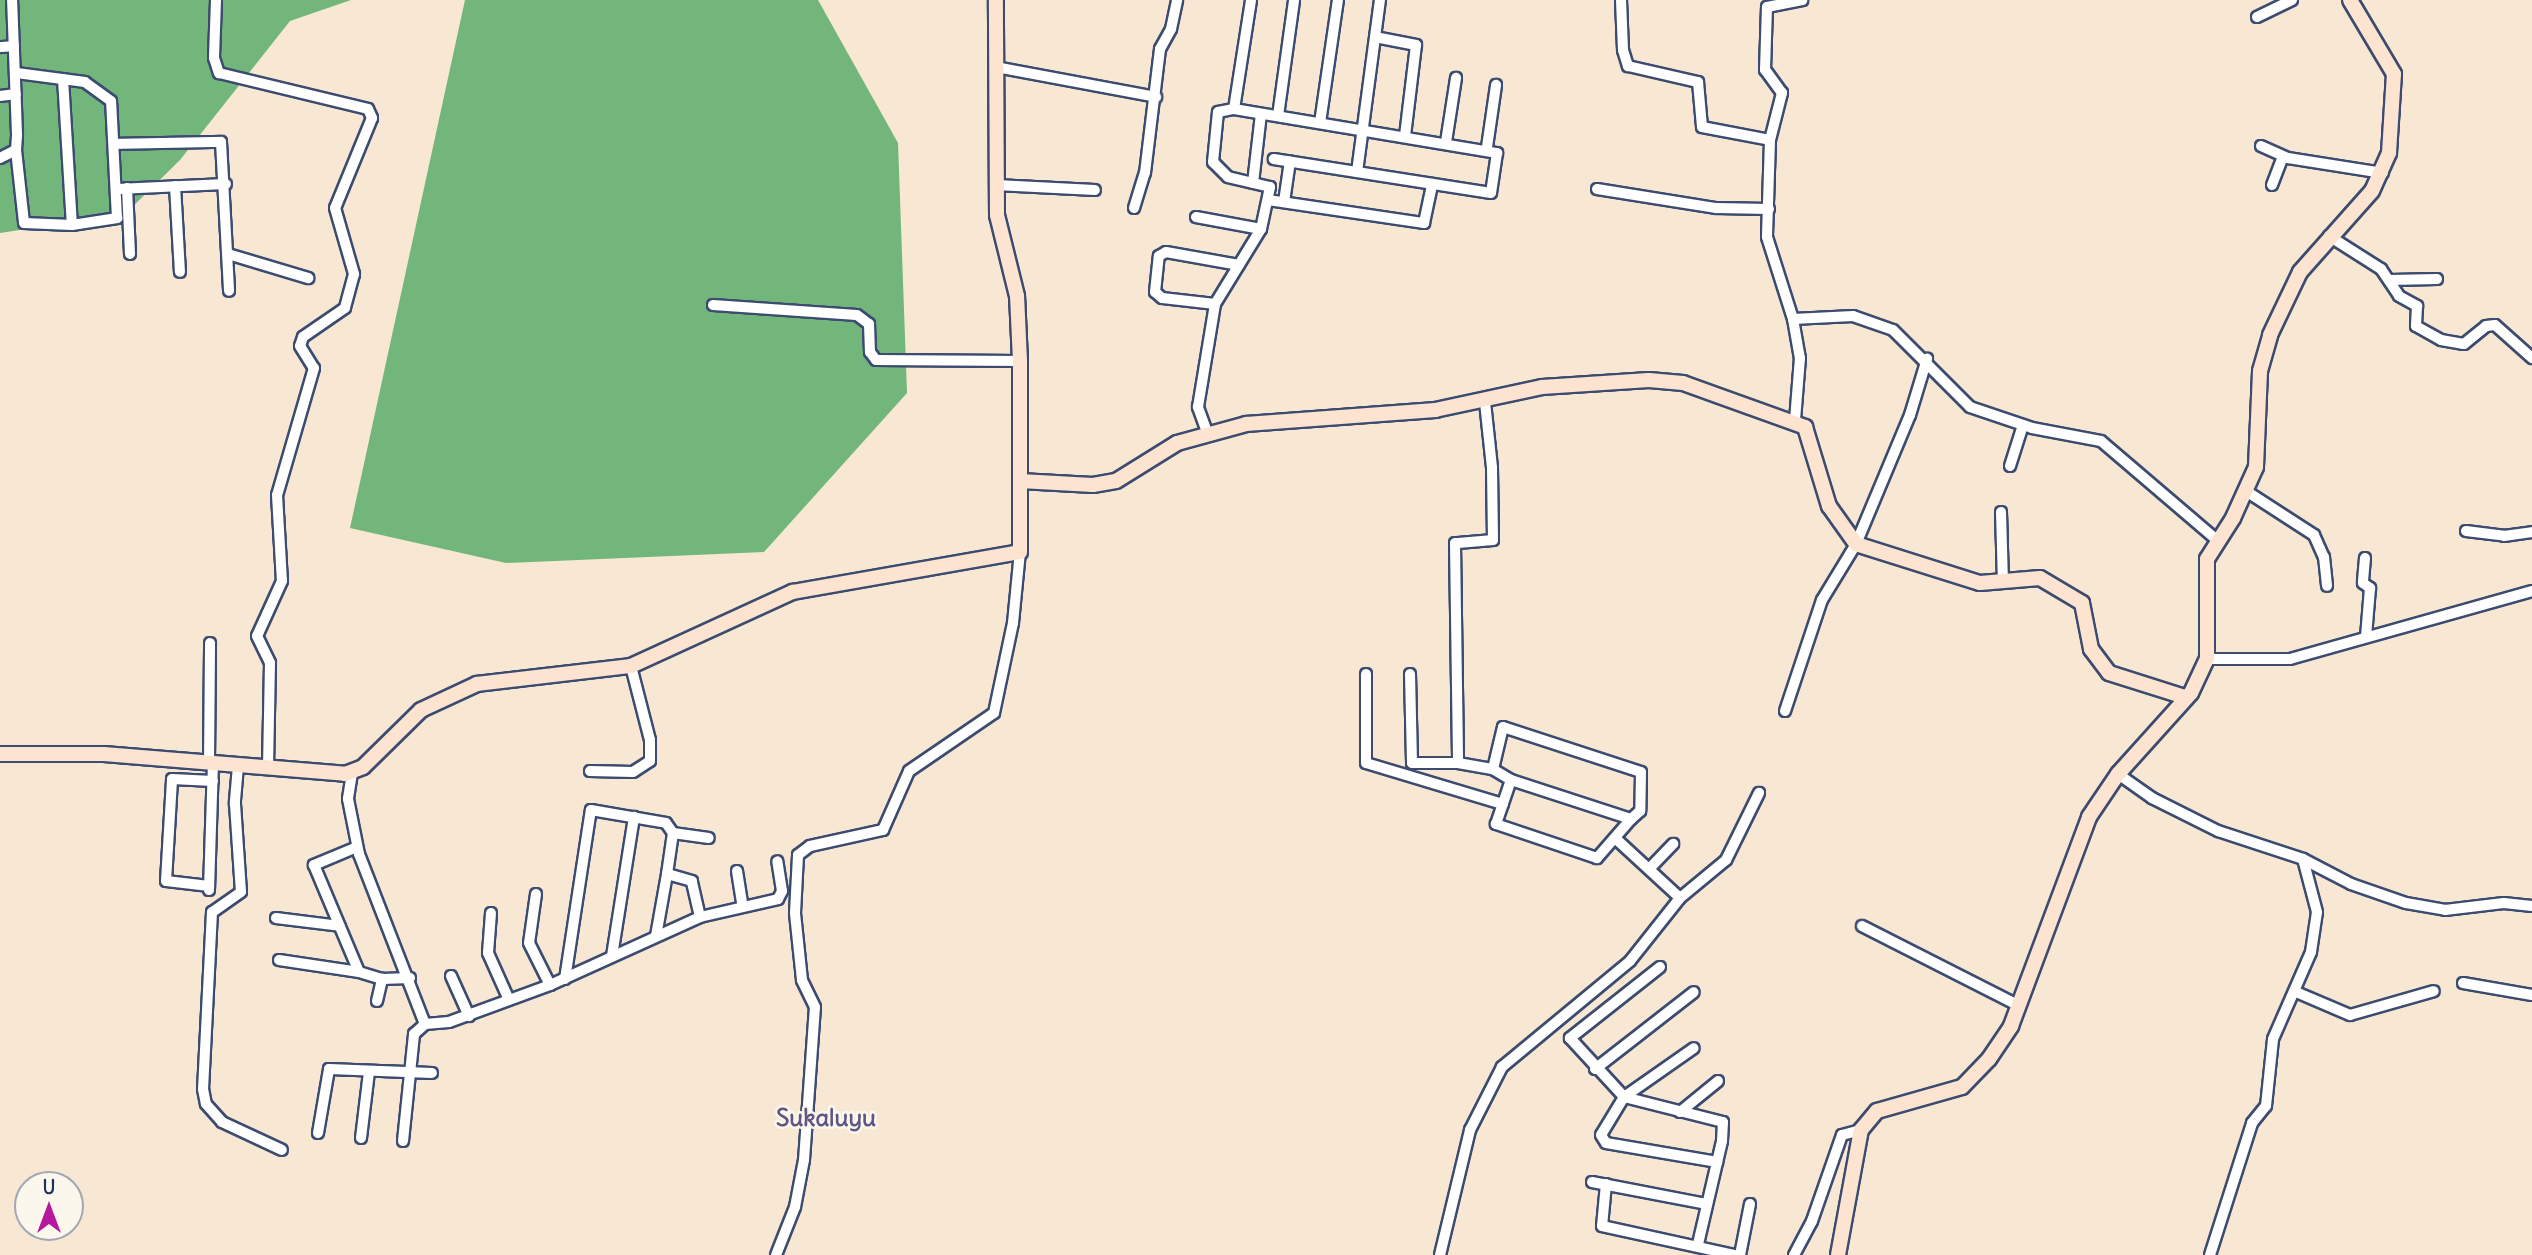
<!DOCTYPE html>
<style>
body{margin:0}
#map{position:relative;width:2532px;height:1255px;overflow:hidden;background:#f7e7d3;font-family:Delius,sans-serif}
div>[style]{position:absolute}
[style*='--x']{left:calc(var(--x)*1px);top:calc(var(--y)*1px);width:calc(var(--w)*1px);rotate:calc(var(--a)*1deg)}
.forest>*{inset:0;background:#72b67b}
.roads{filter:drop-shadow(2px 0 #3c4b70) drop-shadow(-2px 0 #3c4b70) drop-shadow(0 2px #3c4b70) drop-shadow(0 -2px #3c4b70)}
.street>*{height:10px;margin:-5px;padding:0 5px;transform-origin:5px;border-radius:5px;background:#fff}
.secondary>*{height:14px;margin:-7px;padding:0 7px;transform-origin:7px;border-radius:7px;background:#fde4d0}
span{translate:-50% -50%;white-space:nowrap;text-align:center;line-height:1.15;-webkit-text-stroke:5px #fbf7ec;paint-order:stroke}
.quarter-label{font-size:24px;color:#5f5685;font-weight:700}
.north{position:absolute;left:14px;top:1171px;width:70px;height:70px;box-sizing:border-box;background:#fbf7ec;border:2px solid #a1a7b3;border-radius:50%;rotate:0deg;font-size:19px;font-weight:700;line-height:28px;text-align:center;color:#1b2f5e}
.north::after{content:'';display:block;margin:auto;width:24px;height:32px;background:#b5179e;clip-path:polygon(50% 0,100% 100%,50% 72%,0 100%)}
</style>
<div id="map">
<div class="forest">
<div style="clip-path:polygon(0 0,351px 0,290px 21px,180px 160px,125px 214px,0 233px)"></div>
<div style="clip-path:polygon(465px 0,818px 0,898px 143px,907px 393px,764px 552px,506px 563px,350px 528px)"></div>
</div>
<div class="roads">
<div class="street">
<div style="--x:216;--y:0;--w:58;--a:92"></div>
<div style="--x:214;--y:58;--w:16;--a:72"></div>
<div style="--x:219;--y:73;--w:153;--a:13.6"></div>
<div style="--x:368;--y:109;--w:10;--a:66"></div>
<div style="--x:372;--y:118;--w:97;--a:112.3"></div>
<div style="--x:335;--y:208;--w:69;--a:73.9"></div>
<div style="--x:354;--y:274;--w:35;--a:105"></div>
<div style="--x:345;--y:308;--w:51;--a:145.4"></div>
<div style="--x:303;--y:337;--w:9;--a:108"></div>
<div style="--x:300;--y:346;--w:26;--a:58"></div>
<div style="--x:314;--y:368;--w:132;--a:106.2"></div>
<div style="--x:277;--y:495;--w:86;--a:86.7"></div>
<div style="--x:282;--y:581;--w:60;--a:114.4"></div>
<div style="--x:257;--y:636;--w:30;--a:64"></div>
<div style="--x:270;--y:663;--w:105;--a:91.1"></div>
<div style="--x:1621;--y:0;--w:50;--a:87.7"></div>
<div style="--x:1623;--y:50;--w:17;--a:73"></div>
<div style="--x:1628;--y:66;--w:72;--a:12.9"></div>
<div style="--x:1698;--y:82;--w:45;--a:84.9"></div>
<div style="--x:1702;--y:127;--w:69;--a:10.8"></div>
<div style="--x:1770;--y:140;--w:97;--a:91.8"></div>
<div style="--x:1767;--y:237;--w:86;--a:72.4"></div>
<div style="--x:1793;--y:319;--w:40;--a:80"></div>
<div style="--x:1800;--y:358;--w:62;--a:94.6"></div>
<div style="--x:2257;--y:17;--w:39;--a:-26"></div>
<div style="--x:1375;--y:37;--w:42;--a:11"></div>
<div style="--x:1416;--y:45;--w:92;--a:96.9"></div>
<div style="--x:0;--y:47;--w:14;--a:-4"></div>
<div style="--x:996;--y:67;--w:163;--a:10.6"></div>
<div style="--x:63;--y:79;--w:146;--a:86.5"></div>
<div style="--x:0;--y:96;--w:16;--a:-7"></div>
<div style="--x:1234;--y:109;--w:267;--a:9.5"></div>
<div style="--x:1497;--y:153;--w:40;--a:98.5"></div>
<div style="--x:1491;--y:193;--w:220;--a:-171.1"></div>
<div style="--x:1278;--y:116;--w:117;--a:-82.1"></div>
<div style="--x:1320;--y:123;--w:124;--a:-81.7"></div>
<div style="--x:1770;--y:140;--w:49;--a:-75.7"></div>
<div style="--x:1782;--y:93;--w:29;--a:-126"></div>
<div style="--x:1765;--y:70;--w:63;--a:-88.2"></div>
<div style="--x:1767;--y:7;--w:36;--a:-11"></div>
<div style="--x:1446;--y:142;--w:65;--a:-81.1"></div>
<div style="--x:114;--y:144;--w:107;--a:-1.1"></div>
<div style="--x:221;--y:142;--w:149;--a:86.9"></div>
<div style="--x:2261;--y:146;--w:30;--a:24"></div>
<div style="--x:2288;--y:158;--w:96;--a:9"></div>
<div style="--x:1487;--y:147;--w:63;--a:-81.7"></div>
<div style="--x:16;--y:150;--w:73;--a:83.7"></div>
<div style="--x:24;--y:223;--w:48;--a:2.4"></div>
<div style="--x:72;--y:225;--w:46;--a:-8.8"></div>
<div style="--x:117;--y:218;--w:117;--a:-92.9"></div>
<div style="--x:111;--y:101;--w:32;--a:-144"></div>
<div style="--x:85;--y:82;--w:69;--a:-172.5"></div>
<div style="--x:0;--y:158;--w:18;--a:-27"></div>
<div style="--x:16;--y:150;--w:16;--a:-86"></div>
<div style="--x:17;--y:134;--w:134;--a:-92.1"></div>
<div style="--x:1357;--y:172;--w:174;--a:-82.4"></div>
<div style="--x:1253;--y:183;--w:69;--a:-83.4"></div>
<div style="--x:996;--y:185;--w:99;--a:2.9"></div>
<div style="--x:2272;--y:185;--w:30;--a:-69"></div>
<div style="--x:175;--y:186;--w:86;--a:86.7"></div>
<div style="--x:127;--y:188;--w:66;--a:87.4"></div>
<div style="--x:117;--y:189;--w:109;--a:-2.6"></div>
<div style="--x:1597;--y:189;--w:121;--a:9.1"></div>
<div style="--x:1716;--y:208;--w:53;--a:1.1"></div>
<div style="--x:1268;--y:200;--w:158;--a:8.4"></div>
<div style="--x:1424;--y:223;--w:40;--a:-78"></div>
<div style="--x:1284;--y:202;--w:41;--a:-81.7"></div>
<div style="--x:1134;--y:208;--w:37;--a:-73"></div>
<div style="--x:1145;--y:173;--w:125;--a:-83.1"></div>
<div style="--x:1160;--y:49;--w:23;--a:-61"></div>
<div style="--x:1171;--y:29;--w:30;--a:-78"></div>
<div style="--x:1196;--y:217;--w:66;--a:10.5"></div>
<div style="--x:2329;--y:236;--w:62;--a:32.4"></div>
<div style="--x:2381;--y:269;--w:32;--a:56"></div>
<div style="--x:2399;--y:296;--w:21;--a:29"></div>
<div style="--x:2417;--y:306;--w:20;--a:93"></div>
<div style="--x:2416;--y:326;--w:29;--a:29"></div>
<div style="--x:2441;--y:340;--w:23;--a:10"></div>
<div style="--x:2464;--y:344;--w:28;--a:-39"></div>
<div style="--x:2486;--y:326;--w:9;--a:-6"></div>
<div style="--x:2495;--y:325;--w:50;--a:41.7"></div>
<div style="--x:228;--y:254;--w:84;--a:16.7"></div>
<div style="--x:2390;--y:280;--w:47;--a:-1.2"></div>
<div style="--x:1215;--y:304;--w:53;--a:-173.5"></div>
<div style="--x:1162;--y:298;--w:9;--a:-139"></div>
<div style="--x:1155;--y:292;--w:36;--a:-84"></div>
<div style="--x:1159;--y:256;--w:8;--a:-30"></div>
<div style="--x:1166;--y:252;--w:74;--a:10.1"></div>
<div style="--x:713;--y:305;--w:144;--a:4"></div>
<div style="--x:857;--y:315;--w:15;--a:37"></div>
<div style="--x:869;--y:324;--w:28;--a:88"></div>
<div style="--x:870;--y:352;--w:10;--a:53"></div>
<div style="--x:876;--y:360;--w:144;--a:0.4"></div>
<div style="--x:1793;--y:319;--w:60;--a:-2.9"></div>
<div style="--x:1853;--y:316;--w:42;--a:19.3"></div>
<div style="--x:1893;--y:330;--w:109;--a:45"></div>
<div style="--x:1970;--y:407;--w:65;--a:18.7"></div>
<div style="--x:2032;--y:428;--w:70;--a:10.7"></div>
<div style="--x:2101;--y:441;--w:154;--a:40.5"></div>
<div style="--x:1485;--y:402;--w:66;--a:83.9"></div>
<div style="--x:1492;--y:468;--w:72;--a:89.2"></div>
<div style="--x:1493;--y:540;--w:38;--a:175"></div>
<div style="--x:1455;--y:543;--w:220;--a:89.2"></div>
<div style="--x:1458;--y:763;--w:36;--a:10"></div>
<div style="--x:1207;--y:432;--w:27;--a:-110"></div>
<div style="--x:1198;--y:407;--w:104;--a:-80.6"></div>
<div style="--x:1215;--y:304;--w:88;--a:-58.5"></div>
<div style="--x:1261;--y:229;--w:43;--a:-77.9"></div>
<div style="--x:1270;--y:187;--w:43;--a:-166.6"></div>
<div style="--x:1228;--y:177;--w:21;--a:-135"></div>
<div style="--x:1213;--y:162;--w:50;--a:-84.3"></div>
<div style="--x:1218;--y:112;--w:16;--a:-11"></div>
<div style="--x:1234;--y:109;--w:110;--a:-81.1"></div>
<div style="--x:2010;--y:466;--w:43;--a:-72.4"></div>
<div style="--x:2246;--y:491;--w:81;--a:32.9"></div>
<div style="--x:2314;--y:535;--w:24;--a:66"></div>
<div style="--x:2324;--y:557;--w:29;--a:84"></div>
<div style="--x:2001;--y:512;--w:70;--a:88.4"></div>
<div style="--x:2466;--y:531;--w:38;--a:7"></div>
<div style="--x:2504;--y:536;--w:28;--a:-8"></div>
<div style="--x:2365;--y:558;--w:25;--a:95"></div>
<div style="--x:2363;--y:583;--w:9;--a:36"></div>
<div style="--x:2370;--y:588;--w:49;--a:94.7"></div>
<div style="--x:2207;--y:659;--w:83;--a:0"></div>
<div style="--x:2290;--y:659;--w:251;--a:-15.7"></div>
<div style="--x:1366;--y:674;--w:89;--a:90"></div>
<div style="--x:1366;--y:763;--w:143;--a:16.7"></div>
<div style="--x:1410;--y:674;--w:89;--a:88.7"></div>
<div style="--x:1412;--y:763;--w:46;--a:0"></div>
<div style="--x:1785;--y:711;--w:117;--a:-71.6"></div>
<div style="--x:1822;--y:600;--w:66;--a:-58.7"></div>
<div style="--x:1856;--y:544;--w:140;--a:-67.3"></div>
<div style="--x:1910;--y:415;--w:59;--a:-73.1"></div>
<div style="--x:209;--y:763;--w:120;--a:-89.5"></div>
<div style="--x:238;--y:766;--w:38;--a:95"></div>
<div style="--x:235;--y:804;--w:88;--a:86.1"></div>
<div style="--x:241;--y:892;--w:35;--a:145"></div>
<div style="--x:212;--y:912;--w:177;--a:92.9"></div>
<div style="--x:203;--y:1089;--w:15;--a:79"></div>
<div style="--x:206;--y:1104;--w:24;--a:48"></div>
<div style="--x:222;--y:1122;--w:66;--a:25"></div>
<div style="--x:590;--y:771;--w:43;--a:1.3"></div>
<div style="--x:633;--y:772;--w:20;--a:-33"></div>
<div style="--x:650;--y:761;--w:21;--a:-90"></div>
<div style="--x:650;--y:740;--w:76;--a:-104.4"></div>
<div style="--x:352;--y:773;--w:26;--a:99"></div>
<div style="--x:348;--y:799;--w:56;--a:78.7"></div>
<div style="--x:359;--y:854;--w:182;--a:68.8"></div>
<div style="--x:425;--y:1024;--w:24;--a:-5"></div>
<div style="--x:449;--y:1022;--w:108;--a:-20.1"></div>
<div style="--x:550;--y:985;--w:165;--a:-24.4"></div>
<div style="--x:700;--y:917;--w:80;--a:-13"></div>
<div style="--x:778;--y:899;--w:9;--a:-63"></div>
<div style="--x:782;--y:891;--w:30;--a:-99"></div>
<div style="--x:2118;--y:774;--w:42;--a:35.2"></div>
<div style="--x:2152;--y:798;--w:74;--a:26.6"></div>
<div style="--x:2218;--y:831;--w:89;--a:18.2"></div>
<div style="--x:2303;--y:859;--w:54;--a:27.5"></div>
<div style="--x:2351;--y:884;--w:58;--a:19.1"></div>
<div style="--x:2406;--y:903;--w:40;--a:10"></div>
<div style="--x:2445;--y:910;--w:59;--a:-6.8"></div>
<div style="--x:2504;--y:903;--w:28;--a:6"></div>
<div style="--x:1511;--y:780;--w:126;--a:18"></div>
<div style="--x:1631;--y:819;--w:52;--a:131.1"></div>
<div style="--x:1597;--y:858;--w:107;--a:-161.4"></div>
<div style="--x:1496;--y:824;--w:46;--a:-71.2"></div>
<div style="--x:1511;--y:780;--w:21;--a:-149"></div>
<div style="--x:1493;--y:769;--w:43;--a:-76.6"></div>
<div style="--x:1503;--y:727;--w:145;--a:18.1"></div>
<div style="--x:1641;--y:772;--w:39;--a:91"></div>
<div style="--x:1640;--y:811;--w:12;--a:138"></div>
<div style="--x:1615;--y:838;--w:88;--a:42.7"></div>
<div style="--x:357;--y:847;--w:47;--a:157.3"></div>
<div style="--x:314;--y:865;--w:116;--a:67.2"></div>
<div style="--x:359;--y:972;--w:24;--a:17"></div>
<div style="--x:1649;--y:869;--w:35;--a:-46"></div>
<div style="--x:737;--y:871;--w:36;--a:81"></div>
<div style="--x:209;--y:886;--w:43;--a:-173.4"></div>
<div style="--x:166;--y:881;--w:102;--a:-86.6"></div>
<div style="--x:172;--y:779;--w:41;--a:2.8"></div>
<div style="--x:209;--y:890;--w:126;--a:-88.2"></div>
<div style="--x:536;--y:894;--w:49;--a:98.1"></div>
<div style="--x:529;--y:943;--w:47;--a:63.4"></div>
<div style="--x:491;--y:913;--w:40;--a:94.3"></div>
<div style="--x:488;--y:953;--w:51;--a:65.9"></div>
<div style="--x:700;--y:917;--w:37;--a:-103"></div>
<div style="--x:692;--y:881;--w:26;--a:-164"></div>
<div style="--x:667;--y:874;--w:41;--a:-81.7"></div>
<div style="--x:673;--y:833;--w:36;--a:8"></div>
<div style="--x:276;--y:918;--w:64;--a:7.1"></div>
<div style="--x:1862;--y:926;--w:175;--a:26.9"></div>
<div style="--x:656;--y:936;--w:63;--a:-79.9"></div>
<div style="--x:612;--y:956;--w:141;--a:-81"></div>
<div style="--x:279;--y:960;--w:81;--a:8.5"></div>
<div style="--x:1660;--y:967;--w:115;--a:141.7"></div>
<div style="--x:1570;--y:1038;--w:80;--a:47.5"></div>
<div style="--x:1624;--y:1097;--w:85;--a:-35"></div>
<div style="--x:451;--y:976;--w:44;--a:65.8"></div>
<div style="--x:565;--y:979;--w:171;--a:-81.3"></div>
<div style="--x:591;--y:810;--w:76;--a:9.8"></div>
<div style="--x:666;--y:823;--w:12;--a:55"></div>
<div style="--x:2463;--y:983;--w:70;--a:9.9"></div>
<div style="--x:2296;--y:992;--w:59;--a:23.1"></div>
<div style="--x:2350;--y:1015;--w:87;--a:-15.9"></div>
<div style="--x:377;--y:1001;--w:23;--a:-77"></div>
<div style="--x:382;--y:979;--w:28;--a:-2"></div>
<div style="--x:1595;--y:1069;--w:125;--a:-37.9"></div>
<div style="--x:1680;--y:1112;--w:49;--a:-39.2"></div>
<div style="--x:318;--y:1133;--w:65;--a:-80.2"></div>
<div style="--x:329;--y:1069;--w:103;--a:2.2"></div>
<div style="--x:361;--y:1138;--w:66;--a:-83.1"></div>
<div style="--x:403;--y:1141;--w:108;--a:-84.1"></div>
<div style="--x:414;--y:1034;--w:15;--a:-42"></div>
<div style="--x:1592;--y:1182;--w:116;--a:10.9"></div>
<div style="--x:1606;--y:1184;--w:42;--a:95.4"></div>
<div style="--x:1602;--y:1226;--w:135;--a:12.4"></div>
<div style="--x:1698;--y:1244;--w:106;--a:-76.9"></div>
<div style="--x:1722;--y:1141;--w:19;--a:-87"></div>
<div style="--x:1723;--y:1122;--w:102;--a:-165.8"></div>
<div style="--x:1624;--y:1097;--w:44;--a:121.2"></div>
<div style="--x:1601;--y:1135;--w:9;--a:58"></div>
<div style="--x:1606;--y:1143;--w:113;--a:9.7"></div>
<div style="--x:776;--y:1255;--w:52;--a:-68.4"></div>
<div style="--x:795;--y:1207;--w:48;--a:-79.2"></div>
<div style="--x:804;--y:1160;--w:153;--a:-85.9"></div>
<div style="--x:815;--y:1007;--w:30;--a:-116"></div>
<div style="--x:802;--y:980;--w:67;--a:-96"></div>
<div style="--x:795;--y:913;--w:58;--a:-87"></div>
<div style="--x:798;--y:855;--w:15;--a:-37"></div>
<div style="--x:810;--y:846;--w:75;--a:-12.4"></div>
<div style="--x:883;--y:830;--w:64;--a:-66.2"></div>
<div style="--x:909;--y:771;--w:103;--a:-34.3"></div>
<div style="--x:994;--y:713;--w:92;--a:-78.1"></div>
<div style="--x:1013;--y:623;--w:71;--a:-84.4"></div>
<div style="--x:1440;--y:1255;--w:129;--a:-76.5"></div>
<div style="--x:1470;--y:1130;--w:71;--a:-63.1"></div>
<div style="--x:1502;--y:1067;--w:166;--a:-39.6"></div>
<div style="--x:1630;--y:961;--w:80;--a:-51.6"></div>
<div style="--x:1680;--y:898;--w:60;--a:-39.6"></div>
<div style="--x:1726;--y:860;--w:75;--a:-63.8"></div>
<div style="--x:1740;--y:1255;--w:52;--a:-78.9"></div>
<div style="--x:1794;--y:1255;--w:38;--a:-62"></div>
<div style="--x:1812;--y:1221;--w:91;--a:-70.8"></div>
<div style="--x:1842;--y:1135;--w:20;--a:-15"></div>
<div style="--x:2210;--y:1255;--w:139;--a:-72.3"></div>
<div style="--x:2252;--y:1123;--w:22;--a:-51"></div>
<div style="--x:2266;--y:1106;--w:67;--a:-84"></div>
<div style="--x:2273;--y:1039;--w:95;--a:-66.4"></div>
<div style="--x:2311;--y:952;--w:40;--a:-81.5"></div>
<div style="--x:2317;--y:912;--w:55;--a:-104.8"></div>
</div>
<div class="secondary">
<div style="--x:1020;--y:481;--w:73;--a:3.1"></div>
<div style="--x:1093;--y:485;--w:23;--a:-10"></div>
<div style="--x:1116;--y:481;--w:72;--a:-31.9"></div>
<div style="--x:1177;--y:443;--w:72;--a:-15.4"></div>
<div style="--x:1246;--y:424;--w:190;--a:-4.2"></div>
<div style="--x:1435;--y:410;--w:109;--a:-12.1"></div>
<div style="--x:1542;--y:387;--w:107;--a:-3.7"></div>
<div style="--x:1649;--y:380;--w:34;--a:5"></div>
<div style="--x:1683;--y:383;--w:130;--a:19.8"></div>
<div style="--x:1805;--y:427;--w:83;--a:73.1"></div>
<div style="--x:1829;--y:506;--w:47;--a:54.6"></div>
<div style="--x:1856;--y:544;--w:130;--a:17.5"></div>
<div style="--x:1980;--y:583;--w:60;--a:-4.8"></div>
<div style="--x:2040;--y:578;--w:49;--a:30.8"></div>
<div style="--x:2082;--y:603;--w:47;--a:78.9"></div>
<div style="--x:2091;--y:649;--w:30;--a:53"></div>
<div style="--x:2109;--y:673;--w:80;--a:17.5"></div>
<div style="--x:0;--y:754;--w:104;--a:0"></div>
<div style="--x:104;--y:754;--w:242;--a:4.7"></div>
<div style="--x:345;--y:774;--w:19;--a:-21"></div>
<div style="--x:363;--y:767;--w:81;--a:-44.5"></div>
<div style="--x:421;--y:710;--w:62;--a:-24.9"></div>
<div style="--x:477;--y:684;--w:155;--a:-6.7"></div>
<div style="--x:631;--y:666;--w:178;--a:-24.6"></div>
<div style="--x:793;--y:592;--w:230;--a:-10"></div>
<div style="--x:1020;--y:552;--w:191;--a:-90"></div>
<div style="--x:1020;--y:361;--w:65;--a:-92.6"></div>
<div style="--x:1017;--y:296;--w:83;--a:-103.9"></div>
<div style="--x:997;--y:215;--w:215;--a:-90.3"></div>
<div style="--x:1838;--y:1255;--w:127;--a:-79.6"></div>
<div style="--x:1861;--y:1130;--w:25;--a:-50"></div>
<div style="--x:1877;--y:1111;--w:88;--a:-15.8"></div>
<div style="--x:1962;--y:1087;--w:39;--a:-46"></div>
<div style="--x:1989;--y:1059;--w:40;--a:-56"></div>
<div style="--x:2011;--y:1026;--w:223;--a:-69.5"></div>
<div style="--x:2089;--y:817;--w:52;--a:-56"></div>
<div style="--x:2118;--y:774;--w:109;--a:-48"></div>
<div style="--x:2191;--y:693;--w:38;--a:-65"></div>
<div style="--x:2207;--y:659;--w:100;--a:-90"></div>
<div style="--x:2207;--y:559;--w:49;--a:-57.6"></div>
<div style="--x:2233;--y:518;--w:56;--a:-65.7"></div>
<div style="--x:2256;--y:467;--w:96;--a:-87.6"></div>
<div style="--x:2260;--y:371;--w:37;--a:-74"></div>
<div style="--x:2270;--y:335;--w:70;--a:-64.5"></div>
<div style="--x:2300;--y:272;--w:108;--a:-48.4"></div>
<div style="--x:2372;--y:191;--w:42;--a:-65.9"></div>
<div style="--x:2389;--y:153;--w:79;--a:-86.4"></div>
<div style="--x:2394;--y:74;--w:86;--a:-120.7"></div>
</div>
</div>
<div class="quarter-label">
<span style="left:826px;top:1118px">Sukaluyu</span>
</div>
<div class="north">U</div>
</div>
